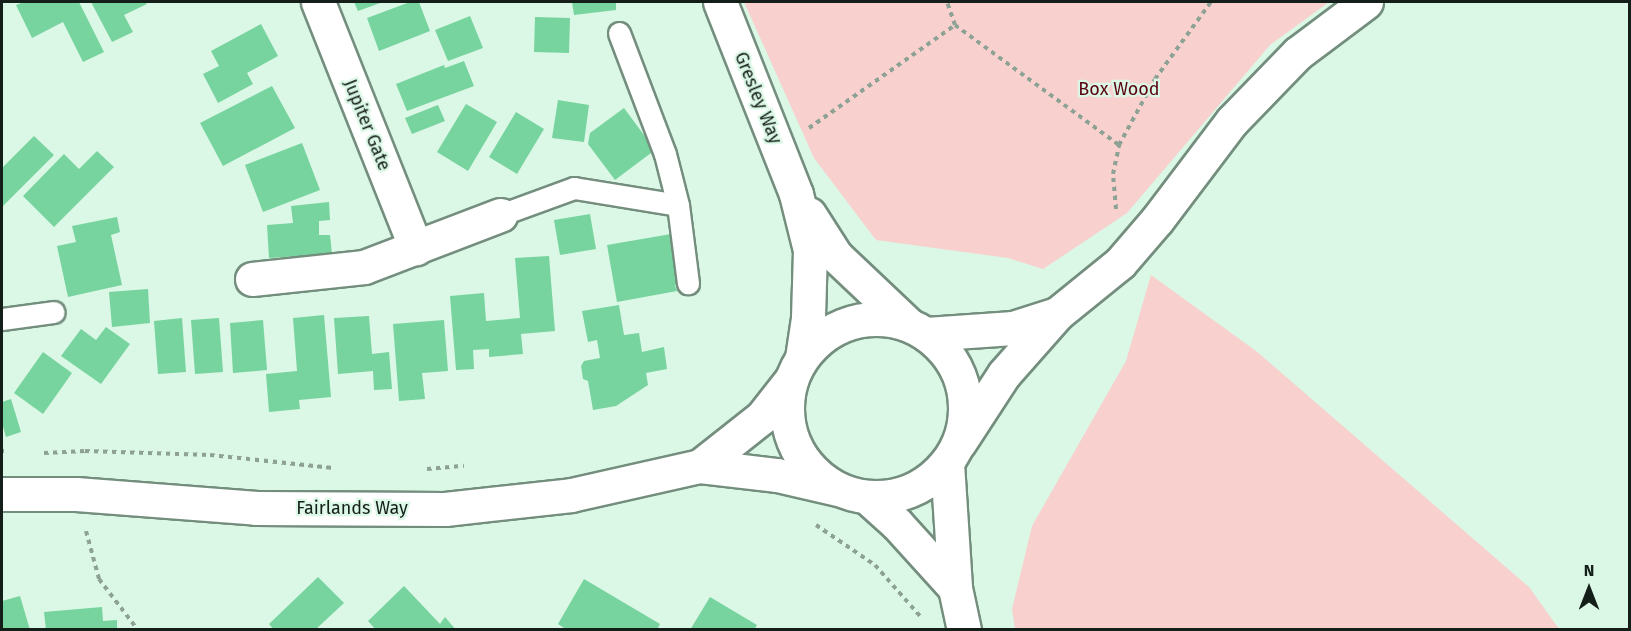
<!DOCTYPE html>
<style>
body{margin:0}
#map{position:relative;width:1631px;height:631px;overflow:hidden;background:#dbf7e5;font-family:"Fira Sans",sans-serif}
div>[style]{position:absolute}
[style*='--x']{left:calc(var(--x)*1px);top:calc(var(--y)*1px);width:calc(var(--w)*1px);rotate:calc(var(--a)*1deg)}
.green>*{inset:0;background:#f8d0ce}
.building>*{inset:0;background:#77d49f}
.path>*{height:4px;margin-top:-2px;transform-origin:0;background:repeating-linear-gradient(90deg,#8da295 0 4.5px,transparent 0 9px)}
.roads{filter:drop-shadow(2px 0 #748e7e) drop-shadow(-2px 0 #748e7e) drop-shadow(0 2px #748e7e) drop-shadow(0 -2px #748e7e)}
.lane>*{height:21px;margin:-10.5px;padding:0 10.5px;transform-origin:10.5px;border-radius:10.5px;background:#fff}
.street>*{height:33px;margin:-16.5px;padding:0 16.5px;transform-origin:16.5px;border-radius:16.5px;background:#fff}
.secondary>*{height:33px;margin:-16.5px;padding:0 16.5px;transform-origin:16.5px;border-radius:16.5px;background:#fff}
.secondary>.ring{margin:-16.5px;padding:0;box-sizing:content-box;background:none;border:33px solid #fff;border-radius:50%}
span{translate:-50% -50%;white-space:nowrap;text-align:center;line-height:1.15;-webkit-text-stroke:4.5px #dbf7e5;paint-order:stroke}
.park-label{font-size:18px;color:#5b0310}
.street-label{font-size:18px;color:#151f19}
.frame{position:absolute;inset:0;border:3px solid #151f19;pointer-events:none}
.north{position:absolute;left:1559px;top:559px;width:60px;height:60px;-webkit-text-stroke:4px #dbf7e5;paint-order:stroke;rotate:0deg;font-size:16px;font-weight:700;line-height:24px;text-align:center;color:#151f19}
.north::after{content:'';display:block;margin:auto;width:21px;height:27px;background:#151f19;clip-path:polygon(50% 0,100% 100%,50% 72%,0 100%)}
</style>
<div id="map">
<div class="green">
<div style="clip-path:polygon(744px 2px,1329px 2px,1270px 45px,1127px 213px,1043px 269px,1008px 258px,876px 240px,814px 158px)"></div>
<div style="clip-path:polygon(1151px 275px,1256px 351px,1529px 587px,1559px 629px,1015px 629px,1012px 609px,1032px 526px,1126px 361px)"></div>
</div>
<div class="building">
<div style="clip-path:polygon(24px 2px,79px 2px,104px 52px,83px 62px,63px 22px,32px 38px,16px 5px)"></div>
<div style="clip-path:polygon(91px 2px,145px 2px,147px 4px,124px 15px,133px 32px,112px 42px)"></div>
<div style="clip-path:polygon(354px 2px,383px 2px,358px 11px)"></div>
<div style="clip-path:polygon(410px 2px,419px 2px,430px 31px,379px 51px,367px 18px)"></div>
<div style="clip-path:polygon(572px 2px,616px 2px,616px 10px,574px 15px)"></div>
<div style="clip-path:polygon(470px 16px,483px 48px,448px 61px,435px 30px)"></div>
<div style="clip-path:polygon(535px 17px,570px 18px,569px 53px,534px 52px)"></div>
<div style="clip-path:polygon(261px 24px,278px 56px,247px 73px,253px 84px,218px 103px,203px 74px,219px 66px,211px 51px)"></div>
<div style="clip-path:polygon(464px 61px,474px 86px,407px 111px,396px 84px,444px 65px,445px 68px)"></div>
<div style="clip-path:polygon(272px 86px,295px 128px,223px 166px,200px 123px)"></div>
<div style="clip-path:polygon(558px 100px,589px 105px,584px 142px,552px 138px)"></div>
<div style="clip-path:polygon(466px 104px,497px 122px,468px 171px,437px 152px)"></div>
<div style="clip-path:polygon(438px 105px,445px 121px,412px 134px,405px 118px)"></div>
<div style="clip-path:polygon(624px 108px,655px 150px,615px 180px,588px 144px,590px 133px)"></div>
<div style="clip-path:polygon(516px 112px,544px 129px,517px 174px,489px 157px)"></div>
<div style="clip-path:polygon(34px 136px,54px 155px,2px 207px,2px 168px)"></div>
<div style="clip-path:polygon(302px 143px,320px 190px,263px 212px,245px 165px)"></div>
<div style="clip-path:polygon(97px 151px,114px 167px,54px 227px,23px 196px,64px 154px,79px 169px)"></div>
<div style="clip-path:polygon(329px 202px,330px 220px,319px 221px,319px 235px,330px 235px,332px 254px,269px 258px,267px 225px,293px 223px,291px 206px)"></div>
<div style="clip-path:polygon(590px 214px,596px 249px,560px 255px,554px 220px)"></div>
<div style="clip-path:polygon(117px 217px,120px 232px,111px 235px,122px 285px,68px 297px,57px 246px,76px 242px,72px 226px)"></div>
<div style="clip-path:polygon(677px 233px,686px 283px,675px 285px,677px 291px,617px 302px,607px 245px)"></div>
<div style="clip-path:polygon(549px 256px,555px 331px,521px 334px,523px 354px,489px 357px,489px 349px,473px 350px,474px 369px,456px 370px,450px 296px,484px 293px,486px 321px,520px 318px,515px 258px)"></div>
<div style="clip-path:polygon(148px 289px,150px 323px,112px 327px,109px 292px)"></div>
<div style="clip-path:polygon(619px 305px,624px 335px,639px 333px,642px 352px,664px 347px,667px 369px,646px 373px,648px 385px,616px 406px,593px 410px,588px 381px,583px 379px,581px 366px,584px 361px,600px 358px,597px 340px,588px 342px,582px 311px)"></div>
<div style="clip-path:polygon(324px 315px,331px 397px,299px 400px,300px 409px,269px 412px,266px 374px,297px 371px,293px 318px)"></div>
<div style="clip-path:polygon(369px 316px,372px 354px,389px 352px,392px 389px,374px 390px,373px 371px,338px 374px,334px 318px)"></div>
<div style="clip-path:polygon(182px 318px,186px 372px,158px 374px,154px 321px)"></div>
<div style="clip-path:polygon(219px 318px,223px 372px,195px 374px,191px 320px)"></div>
<div style="clip-path:polygon(263px 320px,267px 370px,233px 373px,230px 323px)"></div>
<div style="clip-path:polygon(444px 320px,448px 371px,422px 373px,425px 399px,399px 401px,393px 324px)"></div>
<div style="clip-path:polygon(106px 327px,130px 344px,101px 384px,61px 356px,81px 329px,96px 340px)"></div>
<div style="clip-path:polygon(43px 352px,72px 373px,43px 414px,14px 393px)"></div>
<div style="clip-path:polygon(11px 399px,21px 432px,6px 437px,2px 423px,2px 402px)"></div>
<div style="clip-path:polygon(318px 577px,344px 603px,315px 630px,274px 630px,269px 624px)"></div>
<div style="clip-path:polygon(584px 579px,660px 624px,657px 630px,567px 630px,558px 624px)"></div>
<div style="clip-path:polygon(404px 586px,440px 624px,445px 617px,456px 630px,376px 630px,368px 621px)"></div>
<div style="clip-path:polygon(20px 596px,30px 630px,2px 630px,2px 601px)"></div>
<div style="clip-path:polygon(710px 597px,757px 625px,754px 630px,690px 630px)"></div>
<div style="clip-path:polygon(102px 607px,103px 621px,117px 620px,117px 630px,46px 630px,44px 612px)"></div>
</div>
<div class="path">
<div style="--x:955;--y:25;--w:203;--a:36.2"></div>
<div style="--x:1119;--y:145;--w:75;--a:-61.4"></div>
<div style="--x:1155;--y:79;--w:95;--a:-54"></div>
<div style="--x:809;--y:128;--w:179;--a:-35.2"></div>
<div style="--x:955;--y:25;--w:24;--a:-109"></div>
<div style="--x:1116;--y:209;--w:35;--a:-95"></div>
<div style="--x:1113;--y:174;--w:30;--a:-78"></div>
<div style="--x:2;--y:449;--w:8;--a:90"></div>
<div style="--x:44;--y:453;--w:41;--a:-2.8"></div>
<div style="--x:85;--y:451;--w:125;--a:1.8"></div>
<div style="--x:210;--y:455;--w:124;--a:6"></div>
<div style="--x:427;--y:469;--w:37;--a:-5"></div>
<div style="--x:816;--y:525;--w:71;--a:34.1"></div>
<div style="--x:875;--y:565;--w:68;--a:48.6"></div>
<div style="--x:86;--y:531;--w:50;--a:74.8"></div>
<div style="--x:99;--y:579;--w:64;--a:52.6"></div>
</div>
<div class="roads">
<div class="lane">
<div style="--x:619;--y:33;--w:129;--a:69.2"></div>
<div style="--x:665;--y:154;--w:53;--a:75.7"></div>
<div style="--x:678;--y:205;--w:79;--a:82.7"></div>
<div style="--x:500;--y:215;--w:79;--a:-20"></div>
<div style="--x:574;--y:188;--w:105;--a:9.3"></div>
<div style="--x:2;--y:319;--w:52;--a:-7.7"></div>
</div>
<div class="street">
<div style="--x:318;--y:2;--w:265;--a:68.3"></div>
<div style="--x:252;--y:279;--w:113;--a:-6.1"></div>
<div style="--x:364;--y:267;--w:146;--a:-20.9"></div>
</div>
<div class="secondary">
<div style="--x:720;--y:2;--w:206;--a:68.4"></div>
<div style="--x:796;--y:194;--w:58;--a:76"></div>
<div style="--x:810;--y:250;--w:68;--a:91.7"></div>
<div style="--x:808;--y:318;--w:40;--a:98.5"></div>
<div style="--x:809;--y:214;--w:50;--a:57.3"></div>
<div style="--x:836;--y:256;--w:100;--a:43.4"></div>
<div class="ring" style="left:787px;top:319px;width:145px;height:145px"></div>
<div style="--x:926;--y:334;--w:87;--a:-3.9"></div>
<div style="--x:1013;--y:328;--w:46;--a:-17.7"></div>
<div style="--x:959;--y:443;--w:82;--a:-56.9"></div>
<div style="--x:1004;--y:374;--w:80;--a:-48.5"></div>
<div style="--x:1057;--y:314;--w:81;--a:-39"></div>
<div style="--x:1120;--y:263;--w:57;--a:-49.3"></div>
<div style="--x:1157;--y:220;--w:124;--a:-52.9"></div>
<div style="--x:1232;--y:121;--w:95;--a:-45.9"></div>
<div style="--x:1298;--y:53;--w:85;--a:-36.9"></div>
<div style="--x:947;--y:463;--w:125;--a:86.3"></div>
<div style="--x:955;--y:588;--w:43;--a:77.9"></div>
<div style="--x:700;--y:466;--w:79;--a:-38.3"></div>
<div style="--x:762;--y:417;--w:47;--a:-51.9"></div>
<div style="--x:2;--y:494;--w:74;--a:0"></div>
<div style="--x:76;--y:494;--w:181;--a:4.4"></div>
<div style="--x:256;--y:508;--w:189;--a:0.3"></div>
<div style="--x:445;--y:509;--w:127;--a:-6.3"></div>
<div style="--x:571;--y:495;--w:132;--a:-12.7"></div>
<div style="--x:700;--y:466;--w:78;--a:6.7"></div>
<div style="--x:777;--y:475;--w:62;--a:13.1"></div>
<div style="--x:867;--y:497;--w:40;--a:42"></div>
<div style="--x:897;--y:524;--w:86;--a:47.8"></div>
</div>
</div>
<div class="park-label">
<span style="left:1119px;top:89px">Box Wood</span>
</div>
<div class="street-label">
<span style="left:758px;top:98px;rotate:68deg">Gresley Way</span>
<span style="left:367px;top:125px;rotate:68deg">Jupiter Gate</span>
<span style="left:352px;top:508px">Fairlands Way</span>
</div>
<div class="frame"></div>
<div class="north">N</div>
</div>
